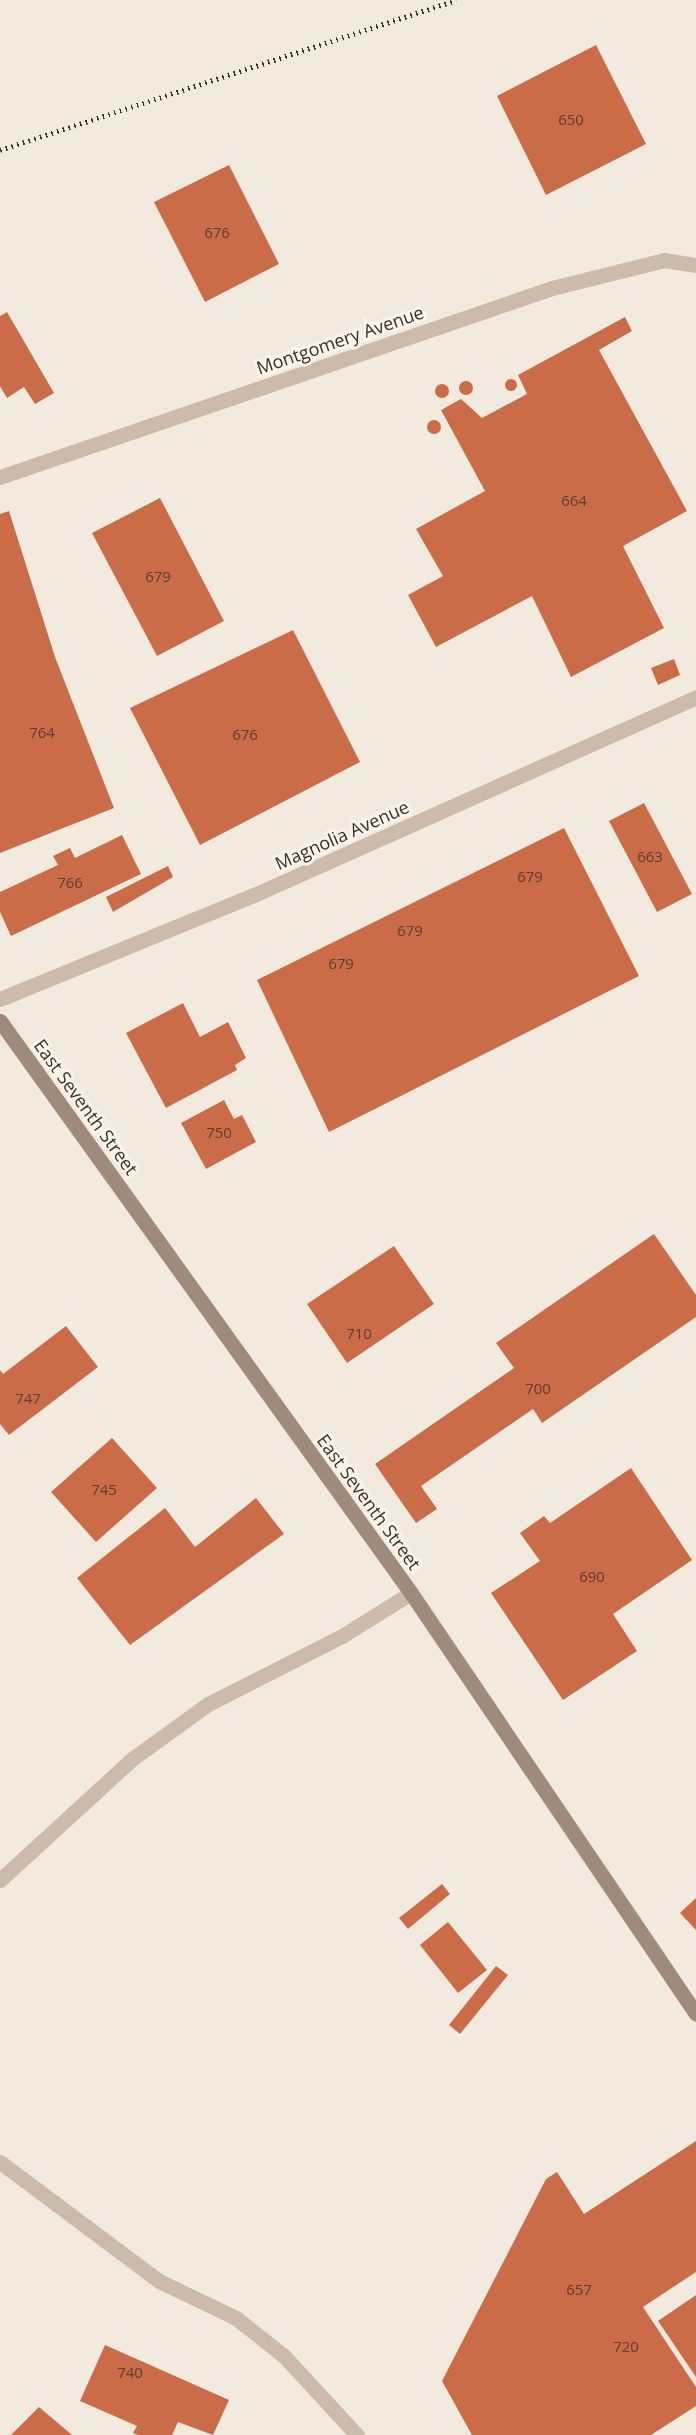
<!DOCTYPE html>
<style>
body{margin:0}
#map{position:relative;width:696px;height:2435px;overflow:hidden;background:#f3eadf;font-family:"Open Sans",sans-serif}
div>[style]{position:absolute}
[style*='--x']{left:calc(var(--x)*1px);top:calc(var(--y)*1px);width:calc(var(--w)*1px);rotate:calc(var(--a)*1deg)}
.building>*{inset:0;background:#c96c47}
.round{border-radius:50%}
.lane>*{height:15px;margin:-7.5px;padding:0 7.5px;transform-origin:7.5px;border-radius:7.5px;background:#cba}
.street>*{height:15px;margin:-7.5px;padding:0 7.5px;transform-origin:7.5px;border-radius:7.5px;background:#cba}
.secondary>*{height:15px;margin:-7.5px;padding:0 7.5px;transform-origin:7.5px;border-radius:7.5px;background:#a08a7b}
.rail>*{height:4.5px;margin-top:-2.25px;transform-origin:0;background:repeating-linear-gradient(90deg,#392f2a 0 1.5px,transparent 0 6px)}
span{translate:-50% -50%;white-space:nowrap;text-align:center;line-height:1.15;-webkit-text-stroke:6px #fbf4eb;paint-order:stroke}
.number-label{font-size:15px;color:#5d3e31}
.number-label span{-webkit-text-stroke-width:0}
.street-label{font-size:18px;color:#392f2a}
</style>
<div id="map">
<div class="building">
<div style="clip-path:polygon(596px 45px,646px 144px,546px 195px,497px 96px)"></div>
<div style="clip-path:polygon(229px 165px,279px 264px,205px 302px,154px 202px)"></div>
<div style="clip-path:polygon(7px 312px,54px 393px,35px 404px,24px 387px,7px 398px,0 386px,0 316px)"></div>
<div style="clip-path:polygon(625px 317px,632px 331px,599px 350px,687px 511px,623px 546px,664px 628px,571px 677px,532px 596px,436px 647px,408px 595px,443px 576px,416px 529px,485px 491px,441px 410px,461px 399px,482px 418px,527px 394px,518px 375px)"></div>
<div class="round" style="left:505px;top:379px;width:12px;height:12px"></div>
<div class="round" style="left:459px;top:381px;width:14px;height:14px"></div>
<div class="round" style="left:435px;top:384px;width:14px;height:14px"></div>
<div class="round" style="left:427px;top:420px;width:14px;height:14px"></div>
<div style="clip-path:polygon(160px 498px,224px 621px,157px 656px,92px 533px)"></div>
<div style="clip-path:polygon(9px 511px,55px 657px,114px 808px,0 853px,0 514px)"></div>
<div style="clip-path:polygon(293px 630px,360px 762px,200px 845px,130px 708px)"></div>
<div style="clip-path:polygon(674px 659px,680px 675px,658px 685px,651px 668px)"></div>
<div style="clip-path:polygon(644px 803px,692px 894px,657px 912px,609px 821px)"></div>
<div style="clip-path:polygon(564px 828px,639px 976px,329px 1132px,257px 980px)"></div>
<div style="clip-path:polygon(122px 835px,141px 874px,11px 936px,0 912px,0 892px,58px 865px,53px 856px,70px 848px,75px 858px)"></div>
<div style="clip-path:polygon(168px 866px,173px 877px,113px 912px,106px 897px)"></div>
<div style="clip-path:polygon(183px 1003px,200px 1037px,228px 1022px,246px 1058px,235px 1065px,237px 1070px,166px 1108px,126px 1033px)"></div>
<div style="clip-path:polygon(224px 1100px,234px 1119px,242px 1115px,256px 1142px,206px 1169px,181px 1123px)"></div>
<div style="clip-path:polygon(654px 1234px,696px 1295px,696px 1317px,542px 1423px,533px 1409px,421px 1486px,437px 1509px,416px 1523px,375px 1464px,514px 1368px,496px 1343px)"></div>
<div style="clip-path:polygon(394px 1246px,434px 1304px,347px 1363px,307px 1304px)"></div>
<div style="clip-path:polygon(66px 1326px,98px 1367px,9px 1435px,0 1424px,0 1370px,3px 1374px)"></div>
<div style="clip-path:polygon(112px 1438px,157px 1488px,96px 1542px,51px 1492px)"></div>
<div style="clip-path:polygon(631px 1468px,692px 1560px,613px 1614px,637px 1651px,563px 1700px,491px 1593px,540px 1561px,520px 1533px,544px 1516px,550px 1523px)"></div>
<div style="clip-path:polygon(256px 1498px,284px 1534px,130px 1645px,77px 1578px,165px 1508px,195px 1547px)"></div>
<div style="clip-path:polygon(442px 1884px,450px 1894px,408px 1929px,399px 1918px)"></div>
<div style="clip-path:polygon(696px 1898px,696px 1930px,680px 1913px)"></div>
<div style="clip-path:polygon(448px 1922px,487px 1970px,458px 1993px,420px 1945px)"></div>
<div style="clip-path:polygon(496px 1966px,508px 1975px,460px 2034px,449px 2025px)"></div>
<div style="clip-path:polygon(696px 2141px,696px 2272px,643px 2307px,696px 2387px,696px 2406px,651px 2435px,472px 2435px,442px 2381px,546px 2179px,557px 2172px,584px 2214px)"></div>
<div style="clip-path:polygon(696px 2295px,696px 2377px,658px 2321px)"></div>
<div style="clip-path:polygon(105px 2345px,229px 2400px,213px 2435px,178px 2422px,172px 2435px,138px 2435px,133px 2433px,137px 2426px,80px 2401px)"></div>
<div style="clip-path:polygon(39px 2407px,72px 2435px,11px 2435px)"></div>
</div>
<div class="lane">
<div style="--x:0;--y:1880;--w:179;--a:-42.5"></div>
<div style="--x:132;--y:1759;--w:94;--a:-35.9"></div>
<div style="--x:208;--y:1704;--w:150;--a:-26.9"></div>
<div style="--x:342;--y:1636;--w:81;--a:-31.9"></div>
<div style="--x:0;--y:2162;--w:199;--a:36.8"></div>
<div style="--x:159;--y:2281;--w:85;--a:25.7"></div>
<div style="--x:236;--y:2318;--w:61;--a:38.4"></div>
<div style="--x:284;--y:2356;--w:108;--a:47.3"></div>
</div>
<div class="street">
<div style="--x:0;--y:477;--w:583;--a:-18.9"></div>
<div style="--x:552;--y:288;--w:115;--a:-14"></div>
<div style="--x:664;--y:260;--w:32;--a:9"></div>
<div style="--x:0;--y:999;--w:274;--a:-22.3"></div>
<div style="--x:254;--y:895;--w:484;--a:-24.1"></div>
</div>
<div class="secondary">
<div style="--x:0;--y:1021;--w:704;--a:54.3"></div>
<div style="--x:411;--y:1593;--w:508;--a:55.9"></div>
</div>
<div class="rail">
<div style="--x:0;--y:150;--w:480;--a:-18.2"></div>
</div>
<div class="number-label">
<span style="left:571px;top:120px">650</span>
<span style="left:217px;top:233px">676</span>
<span style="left:574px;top:501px">664</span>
<span style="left:158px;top:577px">679</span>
<span style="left:42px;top:733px">764</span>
<span style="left:245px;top:735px">676</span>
<span style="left:650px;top:857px">663</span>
<span style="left:530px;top:877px">679</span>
<span style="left:70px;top:883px">766</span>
<span style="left:410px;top:931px">679</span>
<span style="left:341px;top:964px">679</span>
<span style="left:219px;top:1133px">750</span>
<span style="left:359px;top:1334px">710</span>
<span style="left:538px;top:1389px">700</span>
<span style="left:28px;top:1399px">747</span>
<span style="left:104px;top:1490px">745</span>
<span style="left:592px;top:1577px">690</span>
<span style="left:579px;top:2290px">657</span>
<span style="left:626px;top:2347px">720</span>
<span style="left:130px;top:2373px">740</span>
</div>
<div class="street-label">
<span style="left:340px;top:340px;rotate:-19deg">Montgomery Avenue</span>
<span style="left:342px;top:835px;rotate:-24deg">Magnolia Avenue</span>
<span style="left:86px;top:1107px;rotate:54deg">East Seventh Street</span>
<span style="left:369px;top:1502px;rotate:54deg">East Seventh Street</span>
</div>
</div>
